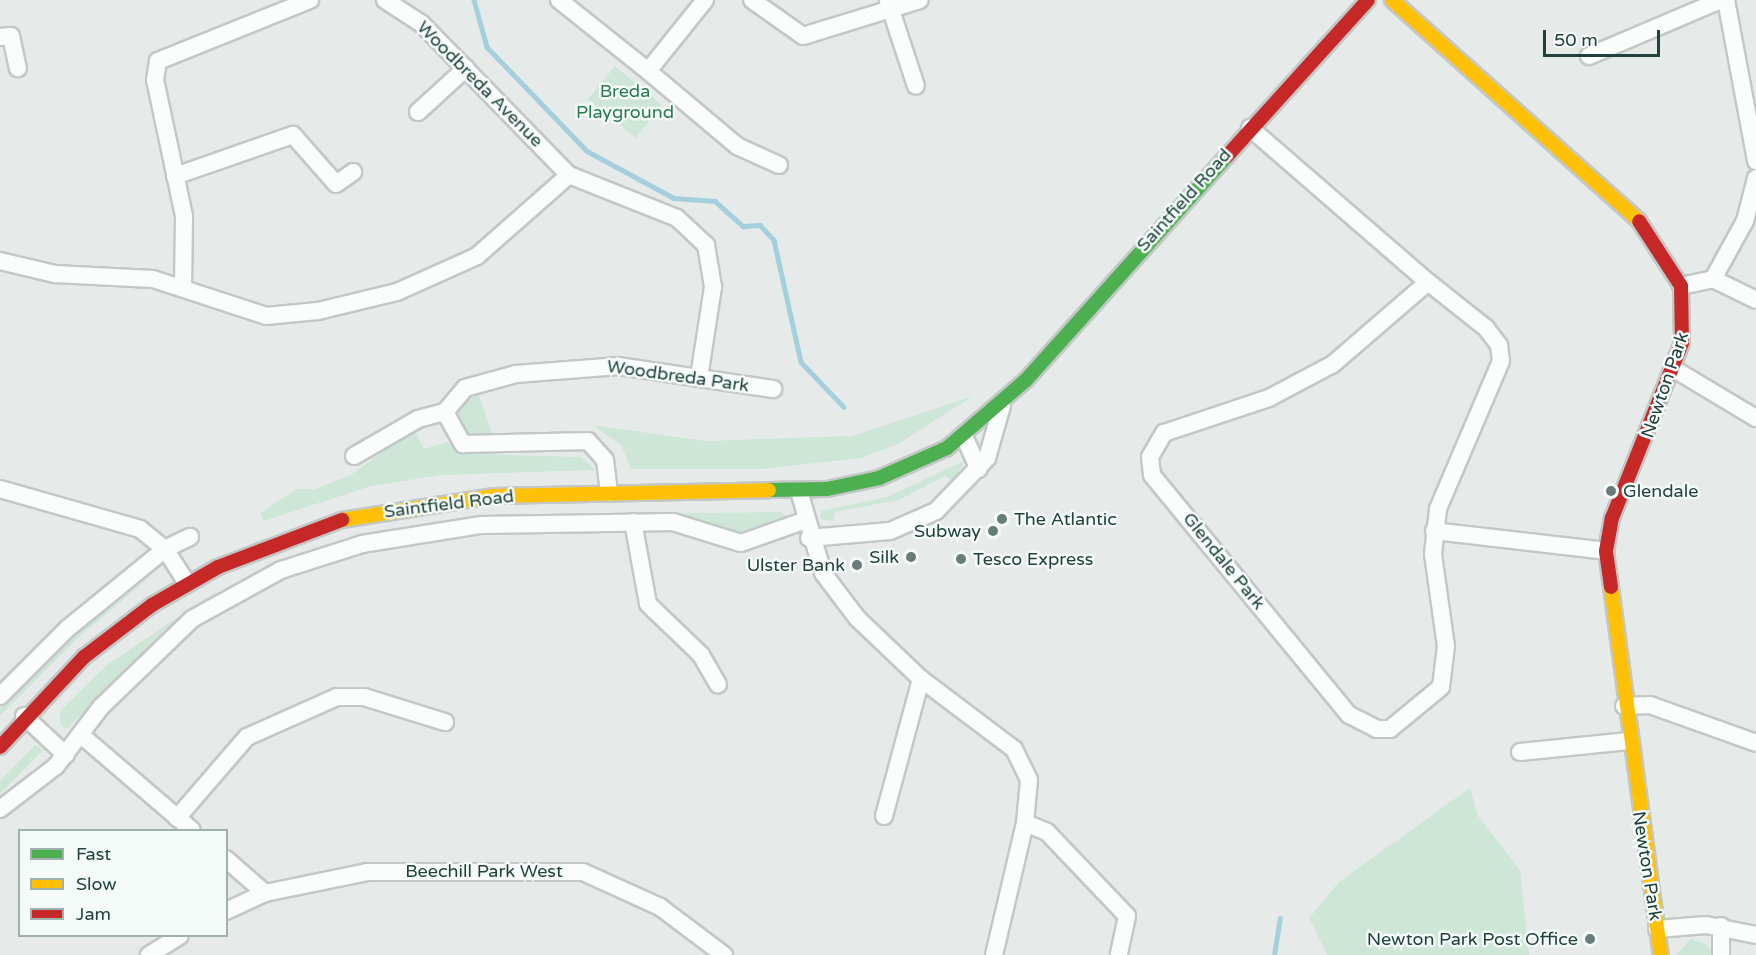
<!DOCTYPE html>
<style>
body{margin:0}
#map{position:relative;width:1756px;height:955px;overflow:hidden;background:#e6ebea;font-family:"Varela Round",sans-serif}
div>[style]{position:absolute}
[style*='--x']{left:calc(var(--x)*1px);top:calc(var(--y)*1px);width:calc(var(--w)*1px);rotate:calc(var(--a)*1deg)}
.green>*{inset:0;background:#cee6d8}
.stream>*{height:4.5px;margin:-2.25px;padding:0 2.25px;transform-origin:2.25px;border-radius:2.25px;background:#a4cfdd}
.roads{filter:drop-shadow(2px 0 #c3c8c7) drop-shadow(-2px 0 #c3c8c7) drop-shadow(0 2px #c3c8c7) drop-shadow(0 -2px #c3c8c7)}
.street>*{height:16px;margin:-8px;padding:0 8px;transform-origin:8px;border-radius:8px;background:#fbfcfc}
.fast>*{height:14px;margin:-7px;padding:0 7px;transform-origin:7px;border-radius:7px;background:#4caf50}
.slow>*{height:14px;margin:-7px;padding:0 7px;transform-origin:7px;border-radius:7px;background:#ffc107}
.jam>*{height:14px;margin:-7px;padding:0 7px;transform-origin:7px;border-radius:7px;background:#c62828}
.dots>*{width:16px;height:16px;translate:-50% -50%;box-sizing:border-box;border:3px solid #f4faf8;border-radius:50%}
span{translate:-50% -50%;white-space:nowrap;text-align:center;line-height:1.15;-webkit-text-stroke:5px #f4faf8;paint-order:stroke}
.street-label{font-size:18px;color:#21423c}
.park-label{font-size:18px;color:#277d51}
.poi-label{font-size:18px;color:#21423c}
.left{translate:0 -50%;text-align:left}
.right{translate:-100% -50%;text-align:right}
.legend{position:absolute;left:18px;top:829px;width:210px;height:108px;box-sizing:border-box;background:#f4faf8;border:2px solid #a0b0ad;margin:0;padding:8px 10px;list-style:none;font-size:18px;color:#21423c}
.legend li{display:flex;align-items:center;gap:12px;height:30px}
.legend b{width:30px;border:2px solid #a0b0ad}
.scale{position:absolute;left:1543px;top:30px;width:117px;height:27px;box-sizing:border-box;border:3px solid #21423c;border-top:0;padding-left:8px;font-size:18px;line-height:21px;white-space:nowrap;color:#21423c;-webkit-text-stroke:4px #f4faf8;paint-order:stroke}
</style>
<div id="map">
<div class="green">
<div style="clip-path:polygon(615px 66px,662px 105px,636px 138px,588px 99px)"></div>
<div style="clip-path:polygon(478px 393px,492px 433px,479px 437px,466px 432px,458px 414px,466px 397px)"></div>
<div style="clip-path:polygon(973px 396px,898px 444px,861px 458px,762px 469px,631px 469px,621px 445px,592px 425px,705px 441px,852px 436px)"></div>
<div style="clip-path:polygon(414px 430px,424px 449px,447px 442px,470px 454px,581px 457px,596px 470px,442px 475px,371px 486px,264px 521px,260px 513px,296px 489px,314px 489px,349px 476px)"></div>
<div style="clip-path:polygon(966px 460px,953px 480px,945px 476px,899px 500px,835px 512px,833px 521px,820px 519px,821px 511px,887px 497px)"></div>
<div style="clip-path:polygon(780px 512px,788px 516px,741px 533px,676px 513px)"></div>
<div style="clip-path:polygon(158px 571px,81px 635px,0 716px,0 707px,40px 661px)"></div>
<div style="clip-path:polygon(227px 584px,186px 614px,66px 729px,60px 723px,60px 711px,107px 665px)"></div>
<div style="clip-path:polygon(35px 745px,43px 750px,0 794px,0 781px)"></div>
<div style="clip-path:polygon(1470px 788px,1478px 816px,1520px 870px,1529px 955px,1327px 955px,1309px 918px,1339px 882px)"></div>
<div style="clip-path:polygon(1691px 939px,1706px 944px,1714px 955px,1676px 955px)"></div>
</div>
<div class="stream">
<div style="--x:474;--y:0;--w:49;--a:74.5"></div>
<div style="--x:487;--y:47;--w:144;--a:46.1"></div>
<div style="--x:587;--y:151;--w:99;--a:28.4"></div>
<div style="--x:674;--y:198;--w:41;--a:4.2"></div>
<div style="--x:715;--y:201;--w:38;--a:42"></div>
<div style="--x:743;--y:226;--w:17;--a:-3"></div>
<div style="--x:760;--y:225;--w:21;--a:47"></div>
<div style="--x:774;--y:240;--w:125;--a:77.5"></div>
<div style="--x:801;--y:362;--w:62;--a:46.3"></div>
<div style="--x:1274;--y:955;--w:37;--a:-81"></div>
</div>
<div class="roads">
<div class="street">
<div style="--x:385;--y:0;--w:44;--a:33"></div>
<div style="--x:422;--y:24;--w:211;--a:45.8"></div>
<div style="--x:559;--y:0;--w:114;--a:38.6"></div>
<div style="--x:648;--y:71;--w:91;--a:-51.2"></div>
<div style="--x:752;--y:0;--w:62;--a:35.2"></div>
<div style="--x:803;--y:36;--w:122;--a:-17.1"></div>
<div style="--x:1726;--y:0;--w:164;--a:79.4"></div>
<div style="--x:888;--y:1;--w:89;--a:71.8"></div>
<div style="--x:0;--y:37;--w:11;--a:-5"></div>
<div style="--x:11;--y:36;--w:33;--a:78"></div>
<div style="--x:1589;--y:56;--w:143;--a:-23"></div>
<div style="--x:648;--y:71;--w:116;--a:40.1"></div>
<div style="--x:737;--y:146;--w:46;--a:24.3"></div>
<div style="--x:418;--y:112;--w:65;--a:-42.5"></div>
<div style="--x:1250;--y:128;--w:235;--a:40.9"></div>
<div style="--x:175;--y:176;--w:125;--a:-19.2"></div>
<div style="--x:293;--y:135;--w:65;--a:48.7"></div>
<div style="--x:336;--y:184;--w:21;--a:-35"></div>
<div style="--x:0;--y:261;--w:57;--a:13.3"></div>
<div style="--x:55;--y:274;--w:98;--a:2.9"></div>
<div style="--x:153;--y:279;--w:119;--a:18.1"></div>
<div style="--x:266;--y:316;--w:52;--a:-5.5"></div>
<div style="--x:318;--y:311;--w:81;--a:-13.5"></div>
<div style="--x:397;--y:292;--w:88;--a:-24.2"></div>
<div style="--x:477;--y:256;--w:123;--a:-41.4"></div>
<div style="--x:569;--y:175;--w:116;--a:21.7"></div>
<div style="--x:677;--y:218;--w:40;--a:43"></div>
<div style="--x:706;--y:245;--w:43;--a:80.5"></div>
<div style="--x:713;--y:287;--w:91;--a:98.8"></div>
<div style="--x:1713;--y:279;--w:66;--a:-61.1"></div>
<div style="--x:1745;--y:221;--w:44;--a:-75.7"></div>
<div style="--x:1428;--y:282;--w:74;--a:38.4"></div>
<div style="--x:1486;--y:328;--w:21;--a:53"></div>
<div style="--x:1499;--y:345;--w:16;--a:83"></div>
<div style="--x:1501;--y:361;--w:161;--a:113.1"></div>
<div style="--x:1438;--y:509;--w:45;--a:96.3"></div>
<div style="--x:1433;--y:554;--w:93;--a:82"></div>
<div style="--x:1446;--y:646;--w:41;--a:97"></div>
<div style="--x:1441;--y:687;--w:66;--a:140.5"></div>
<div style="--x:1390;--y:729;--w:13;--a:180"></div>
<div style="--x:1377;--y:729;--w:31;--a:-153"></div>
<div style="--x:1349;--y:715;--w:310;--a:-129.4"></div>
<div style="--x:1152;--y:475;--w:18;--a:-96"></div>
<div style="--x:1150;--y:457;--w:28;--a:-60"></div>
<div style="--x:1164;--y:433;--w:111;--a:-18.4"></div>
<div style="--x:1269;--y:398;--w:72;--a:-28"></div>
<div style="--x:1333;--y:364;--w:125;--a:-40.8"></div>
<div style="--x:1681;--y:286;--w:33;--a:-12"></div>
<div style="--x:1713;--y:279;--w:48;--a:26"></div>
<div style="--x:183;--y:288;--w:72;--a:-89.2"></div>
<div style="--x:184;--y:216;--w:139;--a:-102"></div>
<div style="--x:155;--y:80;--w:19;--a:-81"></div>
<div style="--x:158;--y:61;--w:164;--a:-21.9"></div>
<div style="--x:1674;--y:369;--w:96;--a:30.9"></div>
<div style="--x:445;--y:412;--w:37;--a:61"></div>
<div style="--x:463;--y:444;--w:125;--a:-1.4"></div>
<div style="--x:588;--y:441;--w:25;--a:48"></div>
<div style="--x:605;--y:460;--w:33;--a:83"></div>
<div style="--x:964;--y:436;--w:36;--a:66"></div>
<div style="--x:354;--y:456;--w:74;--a:-30"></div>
<div style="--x:418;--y:419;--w:28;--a:-15"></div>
<div style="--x:445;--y:412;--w:31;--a:-50"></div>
<div style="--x:465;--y:388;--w:53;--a:-15.4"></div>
<div style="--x:516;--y:374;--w:103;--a:-4.4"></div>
<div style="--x:619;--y:366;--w:156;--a:8.5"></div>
<div style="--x:0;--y:489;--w:146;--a:15.9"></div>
<div style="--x:140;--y:529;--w:32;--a:39"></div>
<div style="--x:165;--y:549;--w:40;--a:57.1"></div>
<div style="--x:799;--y:491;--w:85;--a:73.7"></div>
<div style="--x:823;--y:573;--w:56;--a:52.9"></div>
<div style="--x:857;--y:618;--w:88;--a:43.6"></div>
<div style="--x:921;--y:679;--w:142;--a:105.1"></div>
<div style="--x:633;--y:522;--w:83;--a:79.6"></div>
<div style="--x:648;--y:604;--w:74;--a:43.9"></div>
<div style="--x:701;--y:655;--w:34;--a:60"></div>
<div style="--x:1434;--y:531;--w:173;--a:6.6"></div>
<div style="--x:809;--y:538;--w:81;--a:-4.9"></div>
<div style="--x:890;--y:531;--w:50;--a:-23.5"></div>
<div style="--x:936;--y:511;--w:74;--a:-46.1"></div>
<div style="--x:987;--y:458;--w:54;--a:-73.9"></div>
<div style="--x:921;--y:679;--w:116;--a:37"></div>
<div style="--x:1014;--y:749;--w:34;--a:64"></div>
<div style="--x:1029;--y:780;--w:43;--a:95.3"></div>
<div style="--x:1025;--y:823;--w:24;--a:22"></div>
<div style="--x:1047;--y:832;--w:116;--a:46.4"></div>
<div style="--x:1127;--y:916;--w:40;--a:102"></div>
<div style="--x:0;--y:696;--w:95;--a:-45"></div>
<div style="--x:67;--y:629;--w:127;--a:-39.2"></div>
<div style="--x:165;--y:549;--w:28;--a:-26"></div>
<div style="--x:1624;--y:706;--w:26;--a:-2"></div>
<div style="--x:1650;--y:705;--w:113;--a:19.7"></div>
<div style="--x:24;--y:716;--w:57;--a:42.9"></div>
<div style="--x:81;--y:735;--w:146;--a:40.6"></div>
<div style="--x:1520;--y:752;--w:109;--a:-5.8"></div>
<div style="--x:0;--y:809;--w:71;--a:-37.5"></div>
<div style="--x:56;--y:766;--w:74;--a:-52.7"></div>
<div style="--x:101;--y:707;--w:127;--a:-44"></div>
<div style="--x:192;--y:619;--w:102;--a:-28.8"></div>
<div style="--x:281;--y:570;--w:85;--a:-17.8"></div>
<div style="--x:362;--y:544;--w:121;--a:-9.1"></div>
<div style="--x:481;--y:525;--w:192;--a:-0.9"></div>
<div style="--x:673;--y:522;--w:71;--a:17.2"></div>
<div style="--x:741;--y:543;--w:66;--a:-19.5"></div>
<div style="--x:177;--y:818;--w:107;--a:-49.2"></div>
<div style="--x:247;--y:737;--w:98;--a:-24"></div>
<div style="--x:337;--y:697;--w:27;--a:0"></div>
<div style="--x:364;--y:697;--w:85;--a:17.2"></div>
<div style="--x:226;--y:859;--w:52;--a:41.1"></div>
<div style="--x:226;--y:911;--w:43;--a:-24.8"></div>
<div style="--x:265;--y:893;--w:104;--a:-11.6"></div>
<div style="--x:367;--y:872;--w:216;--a:0"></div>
<div style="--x:583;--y:872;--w:85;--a:24.4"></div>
<div style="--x:660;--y:907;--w:80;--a:36.9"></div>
<div style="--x:1721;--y:926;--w:29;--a:90"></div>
<div style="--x:1657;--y:929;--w:49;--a:-4.7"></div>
<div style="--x:1706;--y:925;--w:51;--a:11.3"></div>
<div style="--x:149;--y:955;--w:36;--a:-32"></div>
<div style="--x:994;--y:955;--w:136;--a:-76.8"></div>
</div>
<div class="fast">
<div style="--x:769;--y:490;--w:58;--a:-1"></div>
<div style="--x:827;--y:489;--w:53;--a:-11.9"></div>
<div style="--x:879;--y:478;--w:74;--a:-23.8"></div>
<div style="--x:947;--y:448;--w:104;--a:-40.7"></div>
<div style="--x:1026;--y:380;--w:301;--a:-48.1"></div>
</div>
<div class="slow">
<div style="--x:1392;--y:0;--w:331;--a:41.8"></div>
<div style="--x:342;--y:520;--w:154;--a:-9"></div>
<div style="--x:494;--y:496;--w:275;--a:-1.2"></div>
<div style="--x:1611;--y:587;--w:371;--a:82.3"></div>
</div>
<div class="jam">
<div style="--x:1227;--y:156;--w:210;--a:-47.9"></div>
<div style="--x:1611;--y:587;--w:36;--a:-98"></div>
<div style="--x:1606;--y:551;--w:34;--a:-80"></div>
<div style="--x:1612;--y:518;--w:188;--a:-68.2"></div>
<div style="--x:1682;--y:343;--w:57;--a:-91"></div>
<div style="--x:1681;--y:286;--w:77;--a:-122.9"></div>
<div style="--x:0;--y:747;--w:123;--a:-47"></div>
<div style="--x:84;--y:657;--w:86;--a:-37.4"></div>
<div style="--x:152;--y:605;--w:76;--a:-29.9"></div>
<div style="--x:218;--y:567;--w:133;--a:-20.8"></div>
</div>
</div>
<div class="dots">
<div style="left:1611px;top:491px;background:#667d79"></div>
<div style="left:1002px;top:519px;background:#667d79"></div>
<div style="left:993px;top:531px;background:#667d79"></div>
<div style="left:911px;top:557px;background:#667d79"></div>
<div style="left:961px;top:559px;background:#667d79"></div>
<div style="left:857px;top:565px;background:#667d79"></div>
<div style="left:1590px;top:939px;background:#667d79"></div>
</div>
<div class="street-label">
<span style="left:480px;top:84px;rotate:45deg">Woodbreda Avenue</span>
<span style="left:1184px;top:200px;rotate:-48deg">Saintfield Road</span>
<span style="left:678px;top:376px;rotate:8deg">Woodbreda Park</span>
<span style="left:1665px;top:385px;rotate:-71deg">Newton Park</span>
<span style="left:449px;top:504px;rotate:-7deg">Saintfield Road</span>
<span style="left:1224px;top:561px;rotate:51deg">Glendale Park</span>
<span style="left:1647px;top:866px;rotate:81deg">Newton Park</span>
<span style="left:484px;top:871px">Beechill Park West</span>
</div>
<div class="park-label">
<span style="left:625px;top:102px">Breda<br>Playground</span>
</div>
<div class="poi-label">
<span class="left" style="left:1623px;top:491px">Glendale</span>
<span class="left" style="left:1014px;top:519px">The Atlantic</span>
<span class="right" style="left:981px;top:531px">Subway</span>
<span class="right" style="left:899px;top:557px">Silk</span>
<span class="left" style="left:973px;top:559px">Tesco Express</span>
<span class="right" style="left:845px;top:565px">Ulster Bank</span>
<span class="right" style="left:1578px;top:939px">Newton Park Post Office</span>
</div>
<ul class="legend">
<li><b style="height:8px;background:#4caf50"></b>Fast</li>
<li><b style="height:8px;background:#ffc107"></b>Slow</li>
<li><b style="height:8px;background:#c62828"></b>Jam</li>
</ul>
<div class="scale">50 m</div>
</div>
